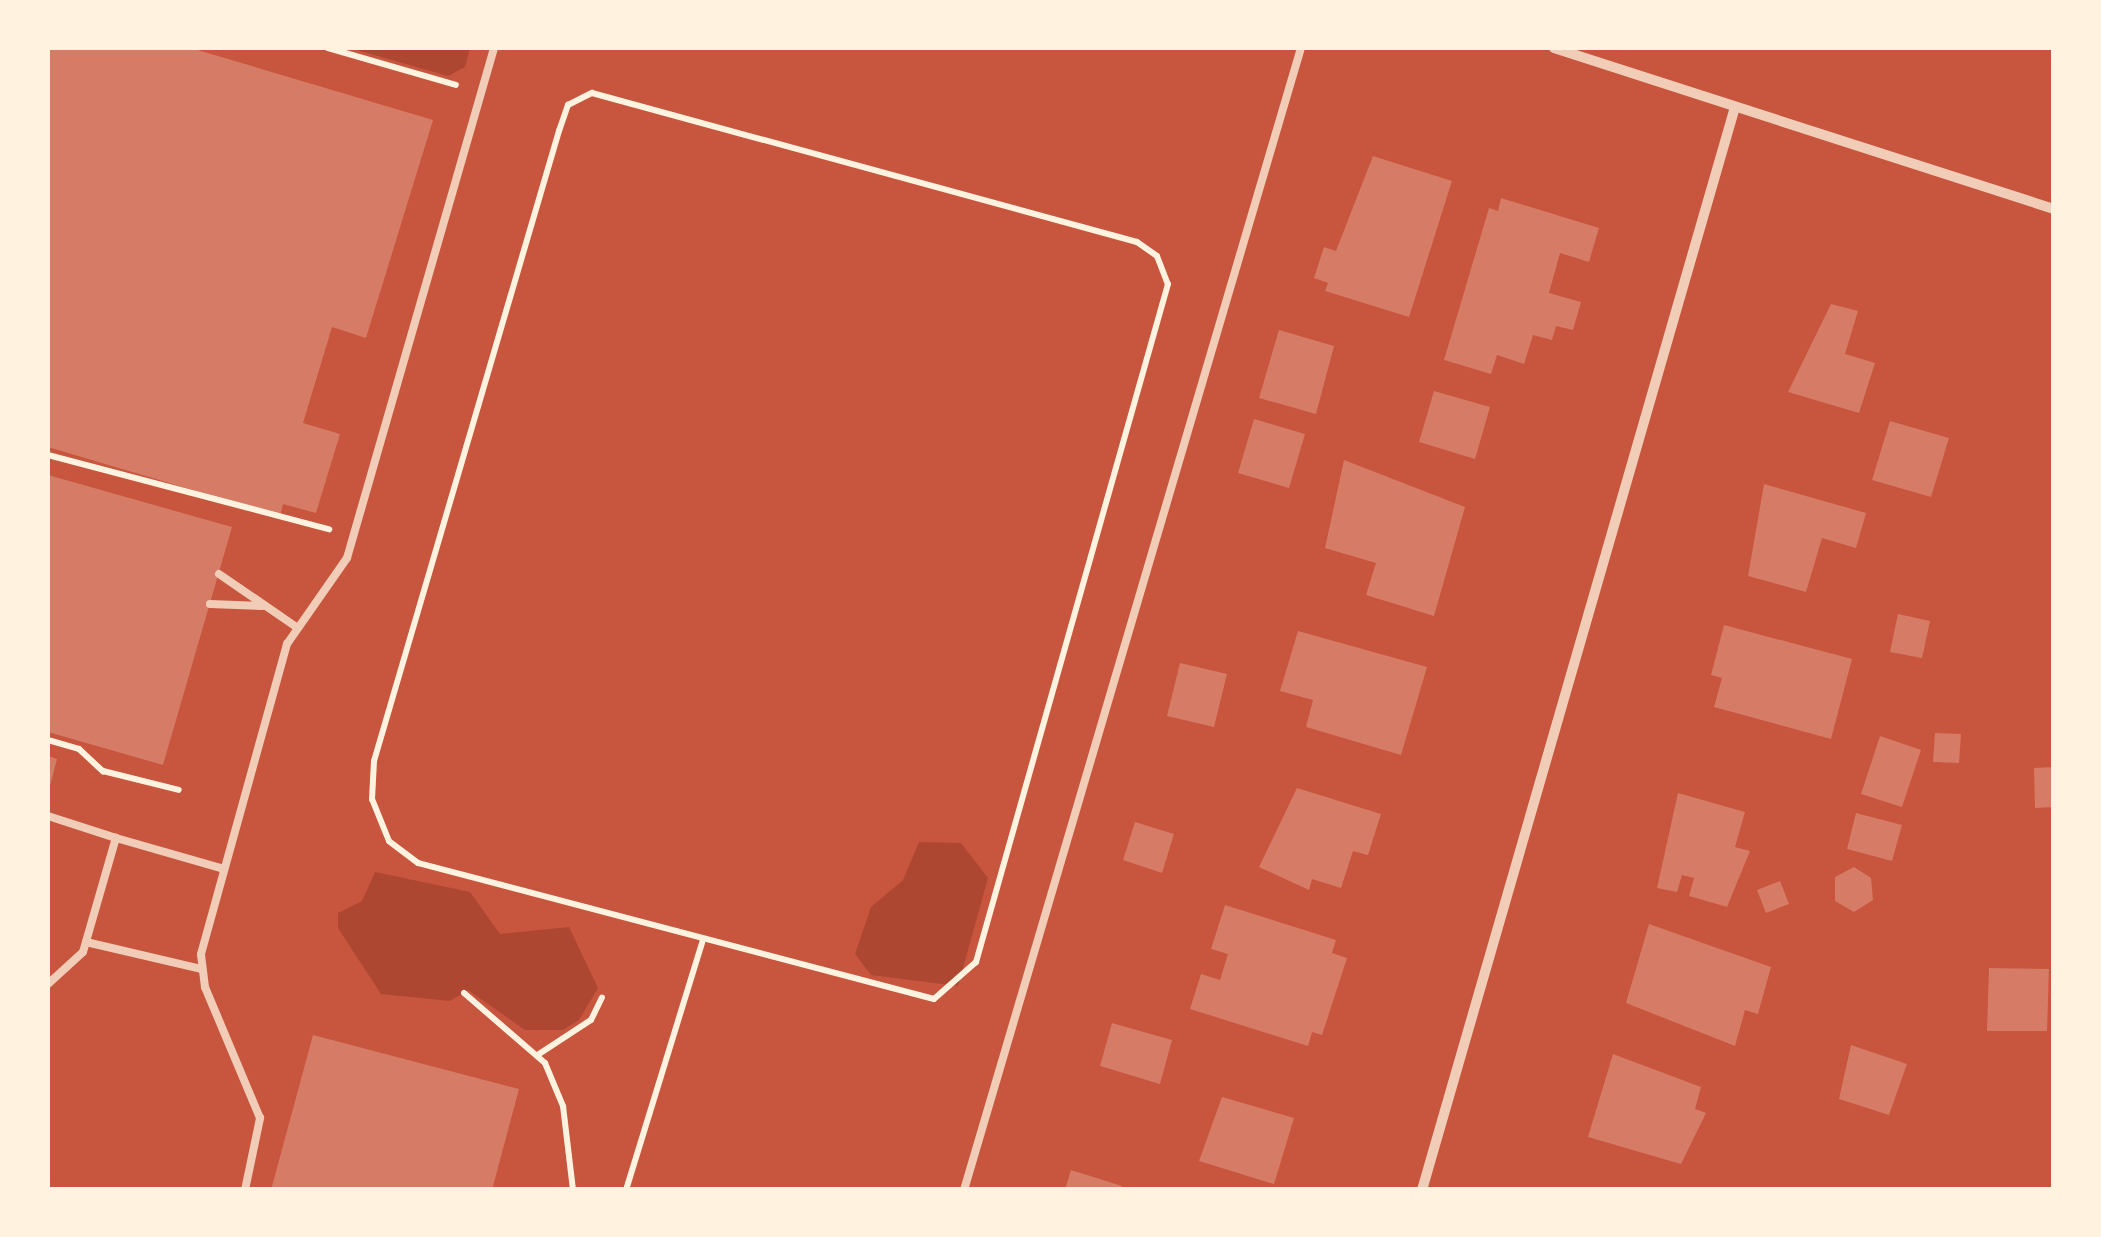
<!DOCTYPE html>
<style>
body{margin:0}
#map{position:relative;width:2101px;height:1237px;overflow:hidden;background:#c8553d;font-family:Signika,sans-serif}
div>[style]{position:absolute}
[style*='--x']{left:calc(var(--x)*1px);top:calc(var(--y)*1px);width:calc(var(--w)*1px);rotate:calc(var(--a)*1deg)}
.green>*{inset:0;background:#ae4732}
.building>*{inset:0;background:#d67c66}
.path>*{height:6px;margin:-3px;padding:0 3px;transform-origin:3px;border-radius:3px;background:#fff3e0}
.service>*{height:8px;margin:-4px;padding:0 4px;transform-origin:4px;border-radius:4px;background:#f1ccb7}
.minor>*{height:10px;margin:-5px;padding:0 5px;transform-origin:5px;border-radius:5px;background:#f1ccb7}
span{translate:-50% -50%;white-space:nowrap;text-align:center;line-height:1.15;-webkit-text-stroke:8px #fff3e0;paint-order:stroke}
.frame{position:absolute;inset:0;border:50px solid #fff3e0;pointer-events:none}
</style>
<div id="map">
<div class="green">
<div style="clip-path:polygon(350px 48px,470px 48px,465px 67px,448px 76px)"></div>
<div style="clip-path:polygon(919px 842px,961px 843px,988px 878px,958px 986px,871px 975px,855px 954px,871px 907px,903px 880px)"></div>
<div style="clip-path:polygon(375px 872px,470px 892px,500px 934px,569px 927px,598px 988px,579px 1020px,563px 1030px,525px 1030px,468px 990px,450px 1001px,381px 994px,338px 928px,338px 913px,362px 901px)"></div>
</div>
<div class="building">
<div style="clip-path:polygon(48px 48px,191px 48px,433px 120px,366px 338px,332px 327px,303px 423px,340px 434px,316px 513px,283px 504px,280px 516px,48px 447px)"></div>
<div style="clip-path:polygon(1373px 156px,1452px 181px,1409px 317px,1325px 291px,1328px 283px,1314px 278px,1324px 247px,1336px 251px)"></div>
<div style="clip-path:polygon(1501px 198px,1599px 228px,1589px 262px,1560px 253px,1549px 293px,1581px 302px,1573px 330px,1556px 326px,1552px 340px,1533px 335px,1524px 364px,1497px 355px,1491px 374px,1444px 360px,1489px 208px,1498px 211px)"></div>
<div style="clip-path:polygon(1831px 304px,1858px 311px,1845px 354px,1875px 363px,1859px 413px,1788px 392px)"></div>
<div style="clip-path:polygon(1279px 330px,1334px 346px,1316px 414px,1259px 398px)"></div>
<div style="clip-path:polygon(1434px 391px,1490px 407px,1475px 459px,1419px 442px)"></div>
<div style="clip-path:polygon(1254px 419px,1305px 434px,1289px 488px,1238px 473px)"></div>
<div style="clip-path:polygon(1890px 421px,1949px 438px,1931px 497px,1872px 480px)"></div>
<div style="clip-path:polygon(1344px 460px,1465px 507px,1434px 616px,1366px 595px,1376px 563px,1325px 548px)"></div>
<div style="clip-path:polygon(48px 475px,232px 527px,163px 765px,48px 732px)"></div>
<div style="clip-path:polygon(1764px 484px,1866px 513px,1856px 548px,1822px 538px,1806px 592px,1748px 576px)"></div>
<div style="clip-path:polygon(1898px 614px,1930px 621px,1922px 658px,1890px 652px)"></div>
<div style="clip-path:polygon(1724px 625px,1852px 659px,1831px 739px,1714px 707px,1722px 678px,1711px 675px)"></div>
<div style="clip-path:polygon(1298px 631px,1427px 667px,1401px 755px,1306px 727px,1313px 700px,1280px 691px)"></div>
<div style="clip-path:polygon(1180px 663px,1227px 674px,1214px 727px,1167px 716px)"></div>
<div style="clip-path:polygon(1935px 733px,1961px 734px,1959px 763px,1933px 762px)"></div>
<div style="clip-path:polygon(1880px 736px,1921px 750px,1902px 807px,1861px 794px)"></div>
<div style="clip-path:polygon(48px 756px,57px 759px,49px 790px,48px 790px)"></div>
<div style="clip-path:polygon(2054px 767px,2054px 807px,2035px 808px,2034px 768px)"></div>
<div style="clip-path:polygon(1297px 788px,1381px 814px,1368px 855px,1353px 851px,1341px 888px,1312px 879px,1309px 890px,1259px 867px)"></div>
<div style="clip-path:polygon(1678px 793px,1745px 812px,1735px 847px,1750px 851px,1727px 907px,1689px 896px,1694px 878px,1682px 875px,1677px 892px,1657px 888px)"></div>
<div style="clip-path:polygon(1856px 813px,1902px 825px,1892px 861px,1847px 849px)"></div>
<div style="clip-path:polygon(1135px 822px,1174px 834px,1162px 873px,1123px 860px)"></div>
<div style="clip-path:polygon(1854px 867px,1871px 878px,1873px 900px,1854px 912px,1835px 901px,1835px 877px)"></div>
<div style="clip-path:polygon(1780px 881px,1789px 904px,1766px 913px,1757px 890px)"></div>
<div style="clip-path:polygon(1225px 905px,1336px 940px,1332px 953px,1347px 958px,1322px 1035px,1312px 1032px,1308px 1046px,1190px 1009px,1201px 974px,1220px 980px,1228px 954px,1211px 949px)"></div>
<div style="clip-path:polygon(1649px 924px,1771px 967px,1758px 1014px,1745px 1010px,1735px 1046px,1626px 1003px)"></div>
<div style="clip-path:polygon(1989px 968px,2049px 969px,2047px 1031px,1987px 1031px)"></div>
<div style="clip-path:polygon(1112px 1023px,1172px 1040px,1160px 1084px,1100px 1066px)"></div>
<div style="clip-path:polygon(313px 1035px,519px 1089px,492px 1190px,271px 1190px)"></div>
<div style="clip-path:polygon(1851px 1045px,1907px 1064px,1889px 1115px,1839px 1099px)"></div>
<div style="clip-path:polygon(1613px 1054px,1701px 1087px,1695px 1109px,1706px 1113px,1681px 1164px,1588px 1137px)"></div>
<div style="clip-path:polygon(1222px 1097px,1294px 1118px,1274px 1184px,1199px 1161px)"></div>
<div style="clip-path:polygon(1071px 1170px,1122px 1186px,1121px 1190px,1065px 1190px)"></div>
</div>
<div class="path">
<div style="--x:328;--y:48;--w:133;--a:16.1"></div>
<div style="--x:592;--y:93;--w:565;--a:15.29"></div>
<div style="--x:1137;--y:242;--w:24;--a:35"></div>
<div style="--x:1157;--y:256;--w:30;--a:69"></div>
<div style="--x:1168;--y:284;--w:705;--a:105.81"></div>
<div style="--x:976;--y:962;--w:56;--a:138.6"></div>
<div style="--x:934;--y:999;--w:534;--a:-165.23"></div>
<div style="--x:418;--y:863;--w:36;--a:-143"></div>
<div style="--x:389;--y:841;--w:45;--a:-112"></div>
<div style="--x:372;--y:799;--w:38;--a:-87"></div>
<div style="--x:374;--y:761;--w:657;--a:-73.64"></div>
<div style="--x:559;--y:131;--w:28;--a:-71"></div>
<div style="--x:568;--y:105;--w:27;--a:-27"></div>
<div style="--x:48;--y:455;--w:291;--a:14.8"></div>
<div style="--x:48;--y:740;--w:32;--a:16"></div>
<div style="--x:79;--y:749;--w:33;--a:43"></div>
<div style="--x:103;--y:771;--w:78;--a:14"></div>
<div style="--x:464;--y:993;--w:107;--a:40.8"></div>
<div style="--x:545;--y:1063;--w:47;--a:67.3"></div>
<div style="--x:563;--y:1106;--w:85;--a:83.2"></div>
<div style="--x:539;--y:1054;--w:62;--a:-33.2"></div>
<div style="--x:591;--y:1020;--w:25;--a:-64"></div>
<div style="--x:626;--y:1190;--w:263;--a:-72.9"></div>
</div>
<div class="service">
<div style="--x:219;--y:574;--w:92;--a:34.4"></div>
<div style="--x:210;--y:604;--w:52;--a:2.2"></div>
<div style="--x:48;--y:816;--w:71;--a:17.9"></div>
<div style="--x:86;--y:942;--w:118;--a:13.2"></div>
<div style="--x:48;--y:984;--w:47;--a:-42.4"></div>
<div style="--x:83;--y:952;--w:119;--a:-73.9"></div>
<div style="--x:116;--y:838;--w:112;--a:16"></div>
<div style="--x:245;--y:1190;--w:74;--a:-78.2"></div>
<div style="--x:260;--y:1118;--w:142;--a:-112.8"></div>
<div style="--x:205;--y:987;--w:33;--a:-97"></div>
<div style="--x:201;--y:954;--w:322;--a:-74.5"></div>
<div style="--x:287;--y:644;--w:105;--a:-55.1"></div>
<div style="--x:347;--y:558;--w:531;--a:-73.92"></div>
<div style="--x:964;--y:1190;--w:1191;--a:-73.56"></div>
</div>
<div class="minor">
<div style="--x:1554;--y:48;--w:525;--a:17.85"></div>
<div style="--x:1422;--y:1190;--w:1127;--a:-73.88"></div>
</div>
<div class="frame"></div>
</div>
